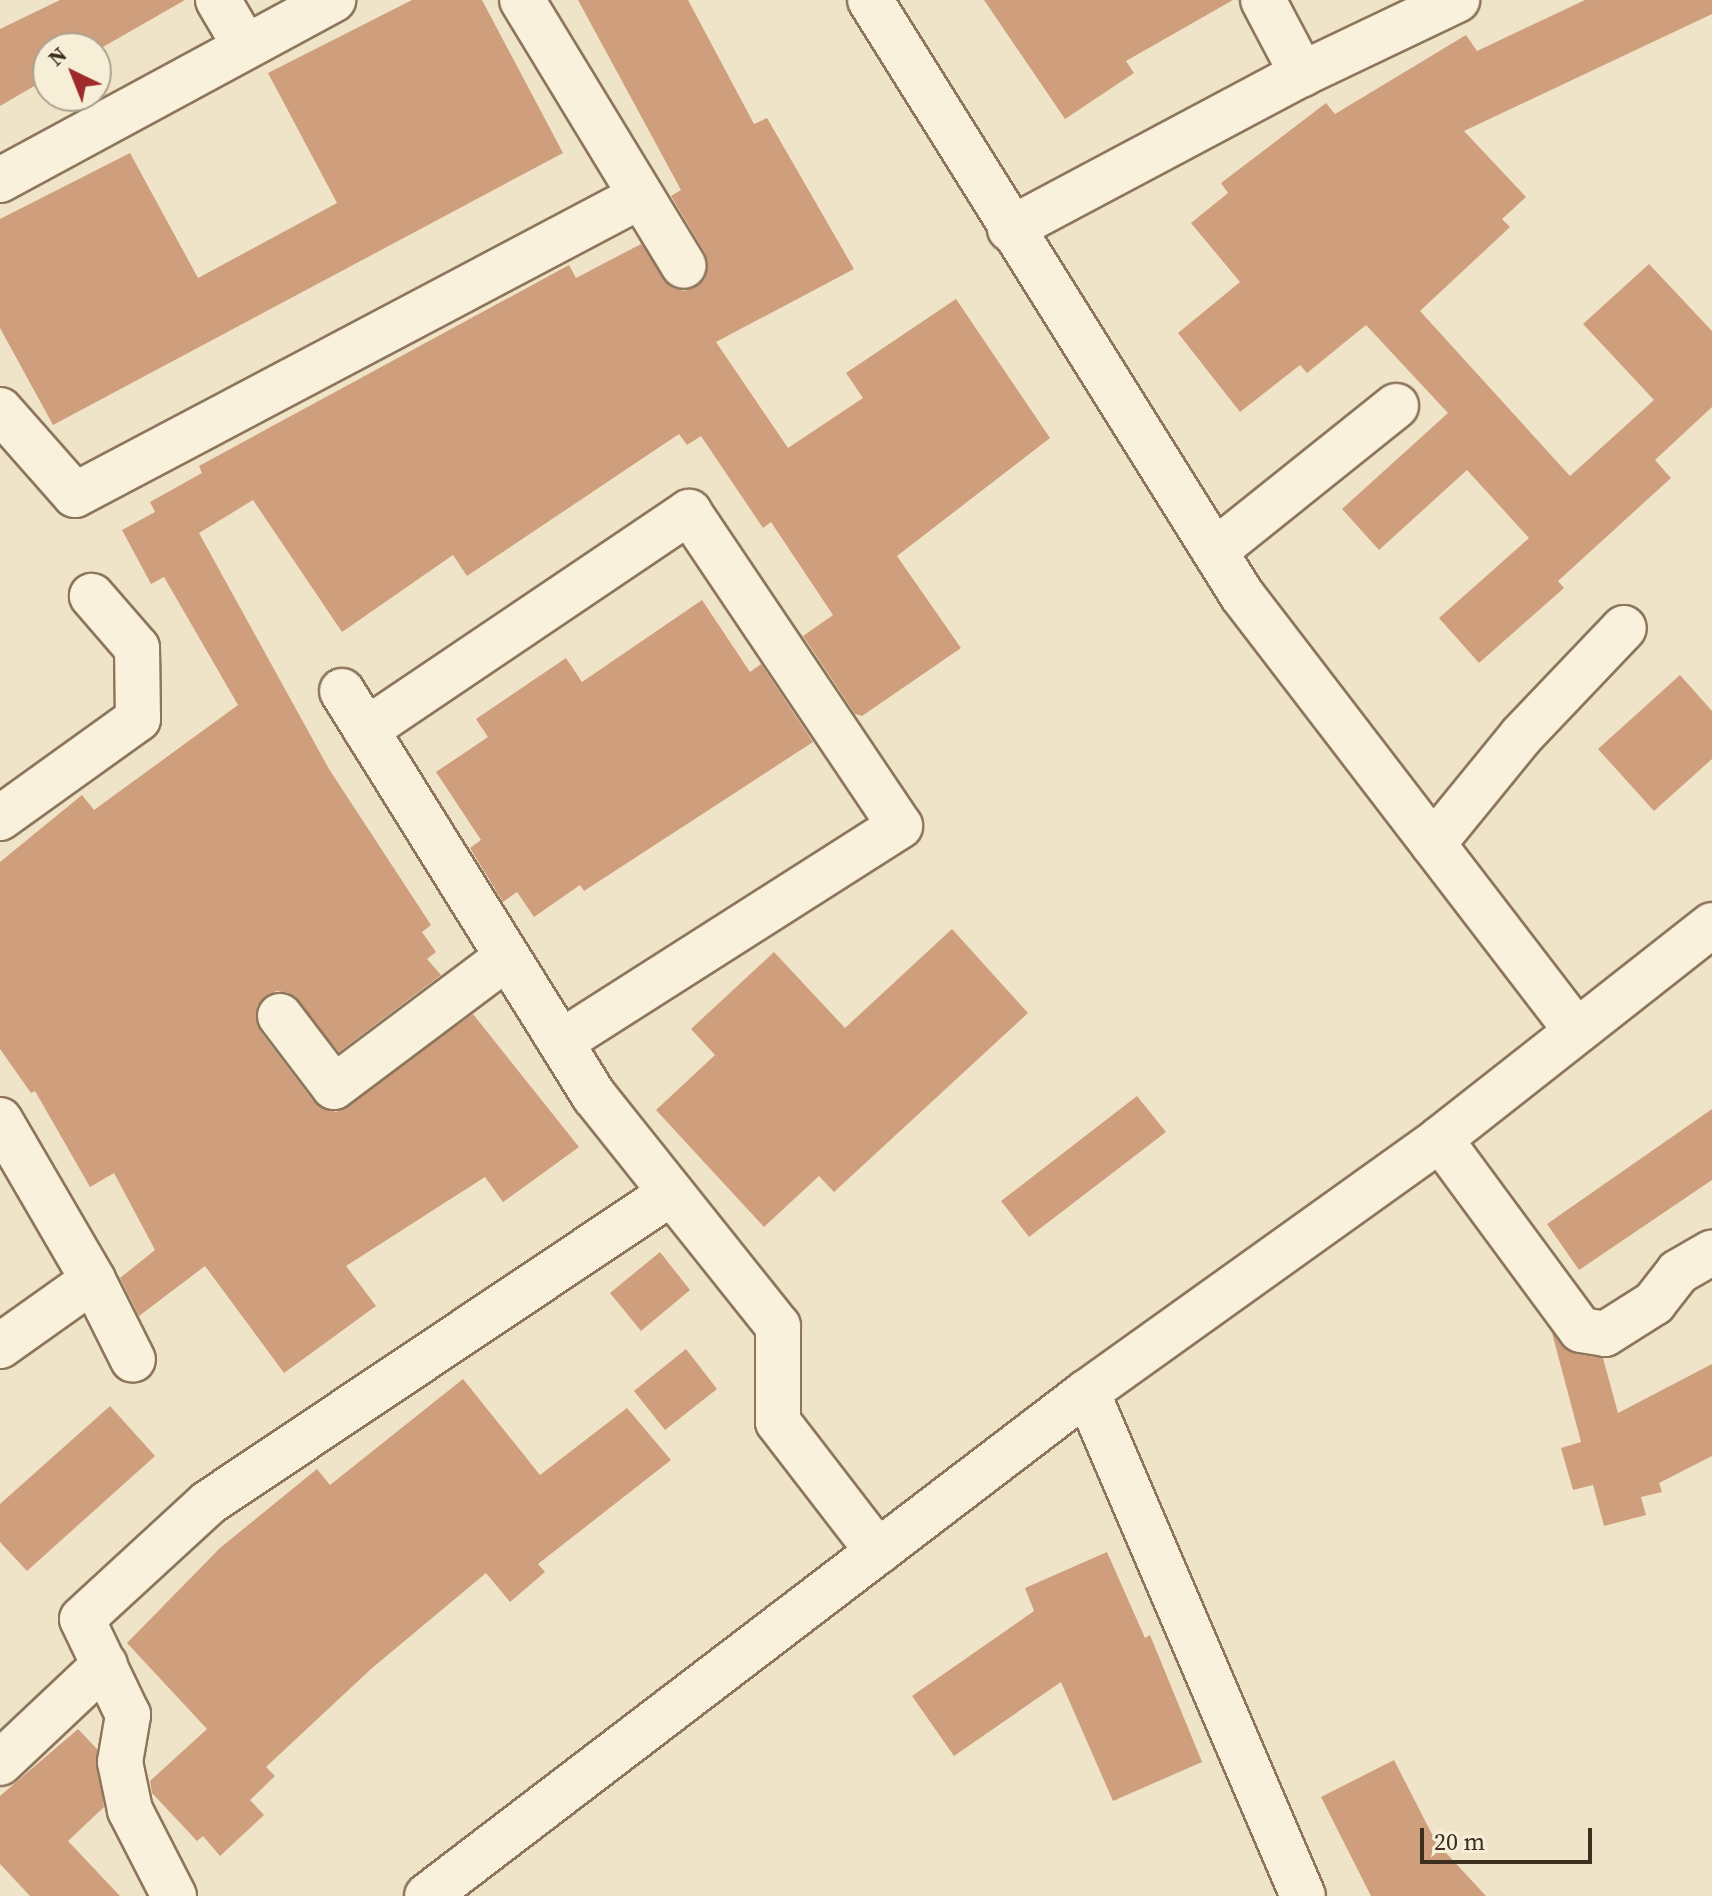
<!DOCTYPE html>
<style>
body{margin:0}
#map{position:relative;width:1712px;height:1896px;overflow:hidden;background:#f0e4c8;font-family:"Source Serif 4",serif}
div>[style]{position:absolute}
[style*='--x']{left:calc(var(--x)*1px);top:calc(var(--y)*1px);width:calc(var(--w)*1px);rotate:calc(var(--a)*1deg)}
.building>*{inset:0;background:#cf9f7d}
.roads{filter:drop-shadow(2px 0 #8d765c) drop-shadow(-2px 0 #8d765c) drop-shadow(0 2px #8d765c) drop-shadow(0 -2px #8d765c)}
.minor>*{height:44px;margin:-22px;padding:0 22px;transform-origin:22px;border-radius:22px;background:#faf1dc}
.tertiary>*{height:44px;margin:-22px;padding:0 22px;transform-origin:22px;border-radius:22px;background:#faf1dc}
span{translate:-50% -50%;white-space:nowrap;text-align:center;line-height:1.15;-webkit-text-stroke:6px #f7eed8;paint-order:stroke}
.north{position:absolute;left:32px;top:32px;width:80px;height:80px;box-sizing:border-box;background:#f7eed8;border:2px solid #ada18e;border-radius:50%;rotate:317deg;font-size:22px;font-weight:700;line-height:32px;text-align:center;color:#3d2e20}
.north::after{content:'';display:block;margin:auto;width:28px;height:36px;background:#9e2a2b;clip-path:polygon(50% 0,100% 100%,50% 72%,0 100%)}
.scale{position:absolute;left:1420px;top:1828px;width:172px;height:36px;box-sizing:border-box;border:4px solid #3d2e20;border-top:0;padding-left:10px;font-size:24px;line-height:28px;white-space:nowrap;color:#3d2e20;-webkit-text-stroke:6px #f7eed8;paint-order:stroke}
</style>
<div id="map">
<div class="building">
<div style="clip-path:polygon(60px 0,185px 0,96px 51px,48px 48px,48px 78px,0 106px,0 29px)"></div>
<div style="clip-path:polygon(412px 0,482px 0,563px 153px,53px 425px,0 328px,0 219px,130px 153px,198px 278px,337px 203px,268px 73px)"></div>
<div style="clip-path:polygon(578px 0,688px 0,754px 124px,767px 118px,854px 269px,716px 342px,788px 448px,863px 398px,846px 373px,956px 299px,1050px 438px,897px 556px,961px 648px,862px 716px,855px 714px,803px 636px,833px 615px,771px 522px,763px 528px,701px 436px,687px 445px,679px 434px,467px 576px,453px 555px,342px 632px,253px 500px,199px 533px,329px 769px,431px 925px,422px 932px,436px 952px,427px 959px,441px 975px,339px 1052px,289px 993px,276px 991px,257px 1006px,260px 1031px,314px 1102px,336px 1112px,473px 1014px,579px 1147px,503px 1202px,485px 1177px,346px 1266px,376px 1306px,284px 1373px,205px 1266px,139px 1316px,120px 1278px,155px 1250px,114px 1173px,90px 1187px,35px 1091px,31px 1093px,0 1049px,0 862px,82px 795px,94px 810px,238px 705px,164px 577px,151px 584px,122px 530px,155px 512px,150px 502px,202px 473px,199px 466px,569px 265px,576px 278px,641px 244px,673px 288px,685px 291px,705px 279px,705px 253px,671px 196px,681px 190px)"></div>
<div style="clip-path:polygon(984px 0,1233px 0,1126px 61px,1134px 73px,1065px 119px)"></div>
<div style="clip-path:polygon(1585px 0,1712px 0,1712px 14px,1464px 131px,1526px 197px,1502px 219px,1510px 227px,1420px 311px,1570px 476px,1654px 400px,1583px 324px,1649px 264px,1712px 331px,1712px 407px,1655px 460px,1671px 478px,1558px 581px,1564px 588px,1479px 663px,1439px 618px,1529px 538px,1467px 470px,1379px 550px,1342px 509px,1448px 413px,1366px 325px,1307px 373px,1300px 365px,1240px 412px,1178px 333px,1240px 282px,1191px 223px,1228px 193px,1221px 183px,1326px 103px,1335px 114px,1466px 35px,1477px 51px)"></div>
<div style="clip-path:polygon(702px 600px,750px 672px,761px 664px,813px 742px,584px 891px,580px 885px,534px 917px,517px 892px,503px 902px,470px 848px,481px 840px,436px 772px,488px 737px,476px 719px,566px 658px,582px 682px)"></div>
<div style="clip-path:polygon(1680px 675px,1712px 711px,1712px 759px,1654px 811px,1598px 749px)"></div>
<div style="clip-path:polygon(952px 929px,1028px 1013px,834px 1192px,819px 1176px,764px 1227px,656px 1110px,715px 1055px,691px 1029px,774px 952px,845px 1028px)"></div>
<div style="clip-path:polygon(1137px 1096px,1166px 1132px,1029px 1237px,1001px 1201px)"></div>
<div style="clip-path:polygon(1712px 1109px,1712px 1180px,1579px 1270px,1547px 1224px)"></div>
<div style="clip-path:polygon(660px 1252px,690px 1290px,641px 1331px,610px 1293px)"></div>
<div style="clip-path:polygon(1552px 1333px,1576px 1354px,1603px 1358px,1618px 1413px,1712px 1364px,1712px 1456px,1659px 1483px,1662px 1492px,1641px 1497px,1646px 1515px,1604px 1526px,1593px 1485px,1573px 1490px,1561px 1448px,1581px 1442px)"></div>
<div style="clip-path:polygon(686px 1349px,717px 1389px,665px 1430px,634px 1391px)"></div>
<div style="clip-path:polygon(463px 1379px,540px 1475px,627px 1408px,671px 1460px,538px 1564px,545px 1572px,510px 1602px,486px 1573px,371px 1669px,266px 1767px,275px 1776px,250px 1800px,264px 1815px,220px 1856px,203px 1836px,197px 1841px,152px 1793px,150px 1781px,207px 1729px,127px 1643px,220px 1548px,317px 1469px,330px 1485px)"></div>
<div style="clip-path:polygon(110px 1406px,155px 1456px,27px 1571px,0 1542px,0 1504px)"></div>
<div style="clip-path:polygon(1107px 1552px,1145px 1638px,1150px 1635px,1202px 1762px,1113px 1801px,1061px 1682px,954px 1756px,912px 1696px,1034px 1611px,1025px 1588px)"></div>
<div style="clip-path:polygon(78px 1729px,97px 1749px,104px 1807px,68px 1841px,120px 1896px,30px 1896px,0 1864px,0 1796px)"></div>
<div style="clip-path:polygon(1394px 1760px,1436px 1842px,1486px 1896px,1371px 1896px,1321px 1797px)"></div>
</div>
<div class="roads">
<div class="minor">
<div style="--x:218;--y:0;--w:53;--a:59.6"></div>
<div style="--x:522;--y:0;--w:311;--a:58.7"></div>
<div style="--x:870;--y:0;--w:702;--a:57.99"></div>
<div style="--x:1242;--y:595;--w:547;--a:52.5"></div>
<div style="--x:1263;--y:0;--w:84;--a:62.2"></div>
<div style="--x:0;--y:180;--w:379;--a:-28.4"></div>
<div style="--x:1010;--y:229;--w:331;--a:-28"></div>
<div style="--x:1302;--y:74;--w:172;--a:-25.5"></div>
<div style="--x:0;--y:410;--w:113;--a:48.6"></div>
<div style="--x:75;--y:495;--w:640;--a:-27.85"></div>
<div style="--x:1215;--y:551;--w:232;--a:-38.7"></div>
<div style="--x:342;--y:691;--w:478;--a:58.1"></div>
<div style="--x:595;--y:1097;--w:293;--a:51.4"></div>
<div style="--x:778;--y:1326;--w:96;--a:90"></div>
<div style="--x:778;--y:1422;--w:164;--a:52.4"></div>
<div style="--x:366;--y:730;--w:390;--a:-34"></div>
<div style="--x:689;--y:512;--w:378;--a:56.1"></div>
<div style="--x:900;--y:826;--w:402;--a:147.5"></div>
<div style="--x:0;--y:818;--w:170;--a:-35.7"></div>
<div style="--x:138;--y:719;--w:71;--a:-90.8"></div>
<div style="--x:137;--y:648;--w:69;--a:-130.9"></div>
<div style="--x:1433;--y:844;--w:139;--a:-50.8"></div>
<div style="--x:1521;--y:736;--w:149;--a:-46.4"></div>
<div style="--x:280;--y:1016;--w:89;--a:52.7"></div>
<div style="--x:334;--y:1087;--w:216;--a:-36.9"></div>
<div style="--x:0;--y:1120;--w:185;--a:59.8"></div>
<div style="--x:93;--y:1280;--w:114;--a:144.6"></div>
<div style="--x:1440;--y:1139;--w:237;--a:53.6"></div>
<div style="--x:1581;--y:1330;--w:24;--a:9"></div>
<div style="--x:1605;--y:1334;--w:58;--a:-32.3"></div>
<div style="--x:1654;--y:1303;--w:39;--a:-52"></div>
<div style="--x:1678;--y:1272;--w:39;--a:-30"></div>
<div style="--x:93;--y:1280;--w:89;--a:63.4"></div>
<div style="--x:1087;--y:1392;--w:548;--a:66.8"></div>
<div style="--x:0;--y:1763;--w:144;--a:-43.3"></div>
<div style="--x:174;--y:1896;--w:97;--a:-117.1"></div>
<div style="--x:130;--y:1810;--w:49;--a:-101.8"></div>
<div style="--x:120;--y:1762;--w:48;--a:-80.3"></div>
<div style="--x:128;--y:1715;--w:106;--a:-115.6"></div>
<div style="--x:82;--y:1619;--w:171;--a:-42.6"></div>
<div style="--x:208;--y:1503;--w:557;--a:-33.8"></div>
</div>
<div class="tertiary">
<div style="--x:427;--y:1896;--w:830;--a:-37.37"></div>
<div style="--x:1087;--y:1392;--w:434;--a:-35.6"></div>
<div style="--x:1440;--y:1139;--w:346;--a:-38.2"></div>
</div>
</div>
<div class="north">N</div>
<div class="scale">20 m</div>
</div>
